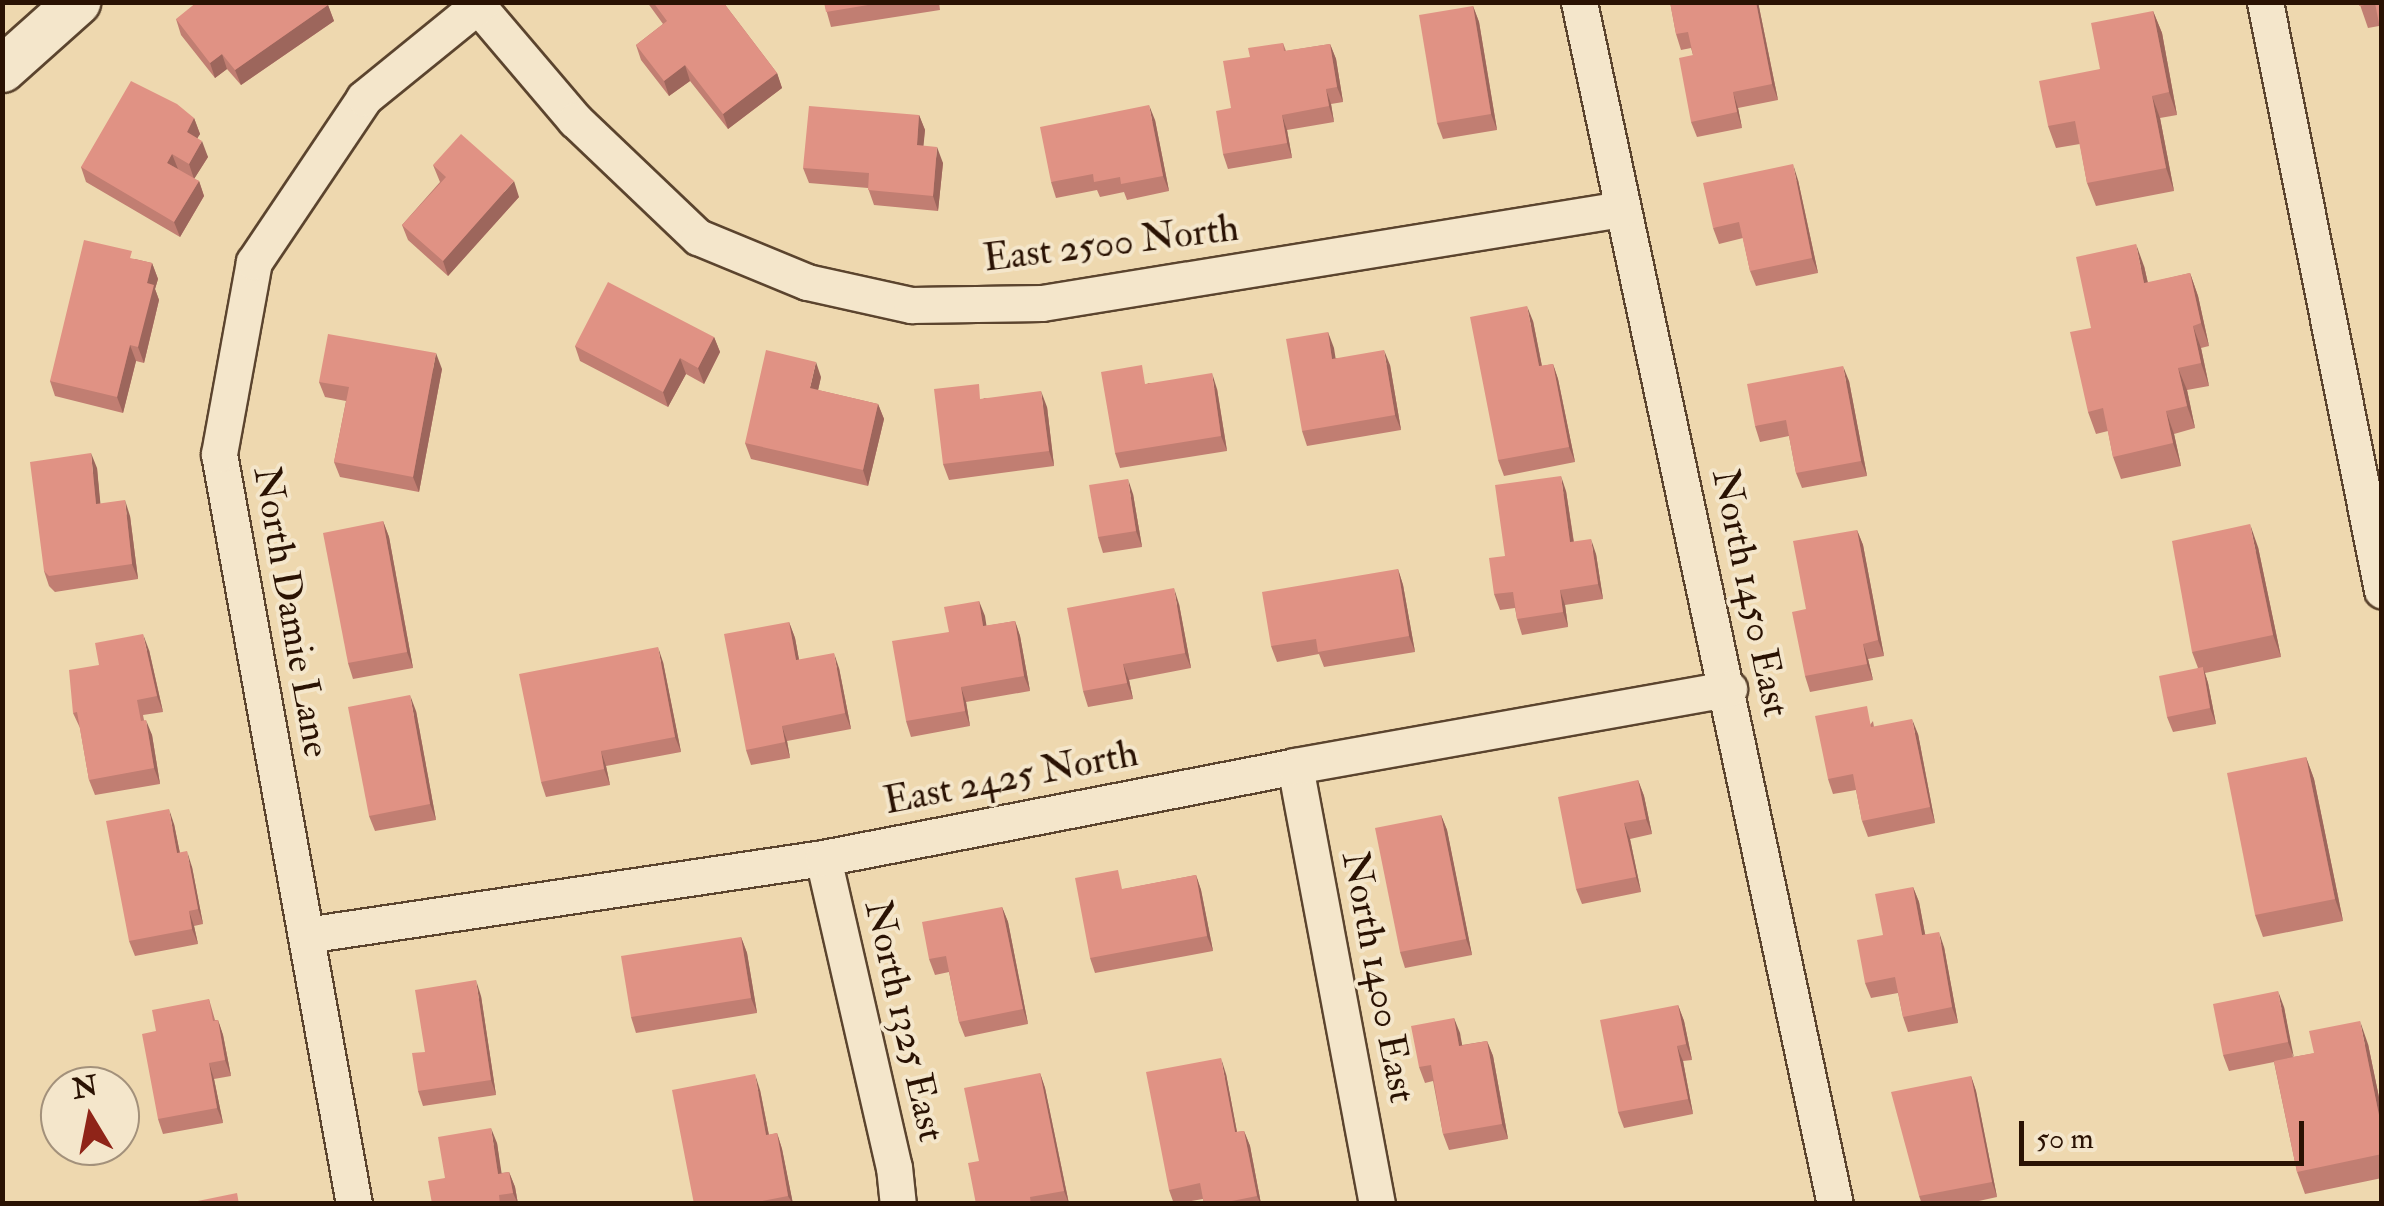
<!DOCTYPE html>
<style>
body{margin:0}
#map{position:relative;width:2384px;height:1206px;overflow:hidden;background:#eed8af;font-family:"IM FELL Double Pica",serif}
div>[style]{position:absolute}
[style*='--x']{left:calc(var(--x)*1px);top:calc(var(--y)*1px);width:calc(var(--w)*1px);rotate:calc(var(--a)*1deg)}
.roads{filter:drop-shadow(2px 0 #5b442e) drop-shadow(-2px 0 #5b442e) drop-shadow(0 2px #5b442e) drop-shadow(0 -2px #5b442e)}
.minor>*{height:35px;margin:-17.5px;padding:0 17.5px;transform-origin:17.5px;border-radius:17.5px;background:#f4e6cb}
.tertiary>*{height:45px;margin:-22.5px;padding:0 22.5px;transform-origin:22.5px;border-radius:22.5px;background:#f4e6cb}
.wall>*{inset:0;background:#c17e72}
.shaded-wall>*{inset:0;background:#9d665c}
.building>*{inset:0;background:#e09284}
span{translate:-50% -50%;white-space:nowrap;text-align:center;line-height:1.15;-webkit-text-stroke:8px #f4e6cb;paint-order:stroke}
.street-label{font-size:38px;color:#2a1203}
.frame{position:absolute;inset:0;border:5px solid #2a1203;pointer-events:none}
.north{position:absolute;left:40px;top:1066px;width:100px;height:100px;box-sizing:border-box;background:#f4e6cb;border:2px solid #a3917b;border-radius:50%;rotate:350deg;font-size:28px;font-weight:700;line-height:40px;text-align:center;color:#2a1203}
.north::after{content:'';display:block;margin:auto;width:35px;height:45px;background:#8f2418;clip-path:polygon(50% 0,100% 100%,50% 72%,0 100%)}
.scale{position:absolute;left:2019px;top:1121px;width:285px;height:45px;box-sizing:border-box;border:5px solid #2a1203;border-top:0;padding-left:12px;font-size:30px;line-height:35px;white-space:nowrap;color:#2a1203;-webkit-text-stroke:8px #f4e6cb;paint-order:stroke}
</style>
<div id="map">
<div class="roads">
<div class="minor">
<div style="--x:1579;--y:2;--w:1229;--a:77.98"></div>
<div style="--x:2265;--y:2;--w:600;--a:78.75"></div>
<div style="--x:478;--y:6;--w:150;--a:49.6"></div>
<div style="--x:575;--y:120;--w:170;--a:43.6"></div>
<div style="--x:698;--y:237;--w:118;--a:22.4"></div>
<div style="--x:807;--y:282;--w:107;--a:12.5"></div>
<div style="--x:911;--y:305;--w:131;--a:-0.9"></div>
<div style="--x:1042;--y:303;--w:587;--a:-9.22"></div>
<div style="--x:1295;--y:766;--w:446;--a:79.4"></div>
<div style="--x:823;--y:858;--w:317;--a:77.1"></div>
<div style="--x:894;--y:1167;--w:37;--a:84"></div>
<div style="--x:306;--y:935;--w:523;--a:-8.47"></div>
<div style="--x:823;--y:858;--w:481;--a:-11"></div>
<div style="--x:1295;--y:766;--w:441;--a:-10.1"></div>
<div style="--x:354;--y:1204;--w:762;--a:-100.2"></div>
<div style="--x:219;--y:454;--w:195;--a:-79.7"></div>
<div style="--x:254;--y:262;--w:197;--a:-56.1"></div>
<div style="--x:364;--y:98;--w:152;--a:-39.1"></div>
</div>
<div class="tertiary">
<div style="--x:2;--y:69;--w:101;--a:-41.8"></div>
</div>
</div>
<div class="wall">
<div style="clip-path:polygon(647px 2px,723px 2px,777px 73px,782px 88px,728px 129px,690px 81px,669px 96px,641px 60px,636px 45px,663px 24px)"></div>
<div style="clip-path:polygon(824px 2px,939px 2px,940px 10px,831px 27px)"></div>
<div style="clip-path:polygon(1670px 2px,1758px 2px,1778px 100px,1738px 108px,1742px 128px,1697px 137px,1691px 122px,1693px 55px,1691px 48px,1681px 50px,1676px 34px)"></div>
<div style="clip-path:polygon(2359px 2px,2382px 2px,2379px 26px,2368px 28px)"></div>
<div style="clip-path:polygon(328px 5px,334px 21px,241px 85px,227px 69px,215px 78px,181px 35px,176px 19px)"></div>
<div style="clip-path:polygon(1473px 6px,1479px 22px,1497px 130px,1443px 139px,1437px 123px)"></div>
<div style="clip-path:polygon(2153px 11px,2162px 33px,2177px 115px,2160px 118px,2174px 191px,2096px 206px,2087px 183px,2080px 144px,2056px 148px,2048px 126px)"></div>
<div style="clip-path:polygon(1283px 43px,1286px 51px,1330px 44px,1336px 59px,1343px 102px,1331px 104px,1334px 122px,1287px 130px,1292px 158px,1228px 169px,1223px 154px,1231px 108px,1250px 57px)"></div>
<div style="clip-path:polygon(919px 115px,925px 130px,923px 146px,943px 163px,938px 211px,874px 205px,868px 188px,809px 183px,803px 168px)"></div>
<div style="clip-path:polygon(194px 118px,200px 134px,197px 138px,208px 157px,194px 179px,199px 181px,204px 196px,180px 237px,86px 182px,81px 167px)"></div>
<div style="clip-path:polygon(1155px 120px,1169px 191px,1127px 200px,1124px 192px,1100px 197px,1097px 190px,1056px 198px,1051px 182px)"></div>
<div style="clip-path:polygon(433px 165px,519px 197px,448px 276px,408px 240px,402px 225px,440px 182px)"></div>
<div style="clip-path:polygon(1798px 180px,1818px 273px,1756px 286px,1750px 271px,1743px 238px,1719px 244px,1713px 228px)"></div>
<div style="clip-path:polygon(135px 259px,152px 263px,158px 279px,155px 289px,159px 300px,144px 363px,136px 361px,123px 413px,55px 396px,50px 381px)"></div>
<div style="clip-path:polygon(2144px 266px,2148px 283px,2190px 273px,2198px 296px,2209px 346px,2201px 348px,2209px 386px,2187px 390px,2195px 428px,2174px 434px,2181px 466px,2121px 479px,2113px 457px,2108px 431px,2096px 434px,2088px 412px,2091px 328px)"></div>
<div style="clip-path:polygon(1533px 321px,1542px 366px,1553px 364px,1558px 379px,1575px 462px,1504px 476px,1498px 460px)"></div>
<div style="clip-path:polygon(1328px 332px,1335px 358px,1390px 365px,1401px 430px,1307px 446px,1302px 431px)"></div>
<div style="clip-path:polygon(714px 337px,720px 352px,704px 384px,686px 374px,668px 407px,580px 361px,575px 346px)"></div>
<div style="clip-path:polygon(442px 369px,419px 492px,340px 477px,334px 462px,346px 401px,325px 397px,319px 382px)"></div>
<div style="clip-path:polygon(821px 377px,818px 390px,878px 404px,884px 419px,868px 486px,751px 459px,745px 443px)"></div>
<div style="clip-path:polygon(1849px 381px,1867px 476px,1802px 488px,1796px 473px,1789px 436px,1760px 442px,1755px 426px)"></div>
<div style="clip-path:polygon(1148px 383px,1217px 389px,1227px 451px,1120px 468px,1115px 453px)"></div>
<div style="clip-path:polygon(984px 398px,1047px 407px,1054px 466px,949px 480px,943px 464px)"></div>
<div style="clip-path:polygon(97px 468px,100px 504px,130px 516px,138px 579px,55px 592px,49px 586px,44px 571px)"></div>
<div style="clip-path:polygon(1566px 491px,1574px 542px,1596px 554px,1603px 599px,1565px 605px,1568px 627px,1522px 635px,1517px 619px,1515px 608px,1500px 610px,1494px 594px,1505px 556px)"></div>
<div style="clip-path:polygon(1133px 494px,1142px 547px,1103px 553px,1098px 537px)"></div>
<div style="clip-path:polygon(383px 521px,389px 537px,413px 668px,353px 679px,348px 663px)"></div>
<div style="clip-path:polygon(1857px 530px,1863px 545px,1884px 656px,1868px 659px,1873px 680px,1810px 692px,1805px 676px,1806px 609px)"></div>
<div style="clip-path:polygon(2258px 547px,2281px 657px,2205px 673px,2208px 683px,2216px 724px,2173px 732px,2167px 717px,2198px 668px,2192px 652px)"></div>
<div style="clip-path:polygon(1398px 569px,1403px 585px,1415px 652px,1324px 667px,1319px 654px,1277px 662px,1271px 646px)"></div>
<div style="clip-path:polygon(979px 601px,986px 626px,1015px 621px,1020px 636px,1030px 691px,966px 702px,970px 726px,911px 737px,906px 721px,949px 632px)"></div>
<div style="clip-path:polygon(1179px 604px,1191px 668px,1129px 680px,1133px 699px,1088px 707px,1083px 691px)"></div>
<div style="clip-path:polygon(789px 622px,795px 638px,799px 660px,839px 668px,851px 729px,787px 741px,790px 758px,751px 765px,746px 750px)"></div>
<div style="clip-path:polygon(149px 650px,163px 712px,143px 715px,144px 720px,152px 735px,160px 784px,95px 795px,89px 780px,80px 728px,73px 713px,99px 665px)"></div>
<div style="clip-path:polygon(663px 662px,681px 752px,606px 766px,610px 785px,546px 797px,541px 782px)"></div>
<div style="clip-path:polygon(416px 711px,436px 820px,375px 831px,369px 816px)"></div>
<div style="clip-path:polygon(1873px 721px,1874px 727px,1918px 734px,1935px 823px,1868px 837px,1862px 821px,1856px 790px,1833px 794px,1828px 779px)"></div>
<div style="clip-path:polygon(2306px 757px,2314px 779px,2343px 921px,2263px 937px,2255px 915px)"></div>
<div style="clip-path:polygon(1638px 780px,1644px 796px,1652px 834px,1630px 839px,1641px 892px,1582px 904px,1576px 889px)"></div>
<div style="clip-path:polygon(1441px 815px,1447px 830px,1472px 955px,1405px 968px,1400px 952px)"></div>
<div style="clip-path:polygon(174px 824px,180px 853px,192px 867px,203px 924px,194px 926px,198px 944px,135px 956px,129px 941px)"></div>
<div style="clip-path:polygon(1196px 875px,1201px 890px,1213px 951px,1095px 973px,1090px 958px,1124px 889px)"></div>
<div style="clip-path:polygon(1913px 887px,1919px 902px,1925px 934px,1944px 947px,1958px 1023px,1908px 1032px,1903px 1017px,1898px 993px,1871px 998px,1865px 983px,1883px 935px)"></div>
<div style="clip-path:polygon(1002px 907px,1008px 922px,1028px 1024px,965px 1037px,959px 1022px,949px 972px,935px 975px,929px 959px)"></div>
<div style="clip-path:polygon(741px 937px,747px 953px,757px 1013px,636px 1033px,631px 1017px)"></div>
<div style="clip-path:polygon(481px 996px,496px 1095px,423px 1106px,418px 1091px,425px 1052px)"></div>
<div style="clip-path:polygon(209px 999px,215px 1020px,218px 1020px,223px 1035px,231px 1076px,214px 1079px,223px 1123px,163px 1134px,158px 1119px,156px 1031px)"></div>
<div style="clip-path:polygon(1678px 1005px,1684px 1021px,1692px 1060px,1683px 1061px,1693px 1114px,1624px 1128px,1618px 1112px)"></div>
<div style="clip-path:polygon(2284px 1007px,2293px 1057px,2368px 1044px,2382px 1112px,2382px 1178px,2305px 1194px,2297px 1172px,2274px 1062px,2229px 1071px,2223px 1055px)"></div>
<div style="clip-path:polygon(1454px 1018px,1462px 1045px,1487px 1041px,1493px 1056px,1508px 1139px,1449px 1150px,1443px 1134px,1433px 1081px,1425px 1083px,1419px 1067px)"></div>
<div style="clip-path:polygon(1040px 1073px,1045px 1088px,1069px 1204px,976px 1204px,979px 1161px)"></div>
<div style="clip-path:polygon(1226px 1074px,1237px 1132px,1244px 1131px,1250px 1146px,1261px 1204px,1204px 1204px,1203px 1199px,1174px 1204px,1169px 1190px)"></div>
<div style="clip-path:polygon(1971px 1076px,1976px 1091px,1997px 1197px,1965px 1204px,1922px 1204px,1919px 1196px)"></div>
<div style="clip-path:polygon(760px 1090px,769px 1135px,777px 1133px,782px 1149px,793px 1204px,694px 1204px)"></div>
<div style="clip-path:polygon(497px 1143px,501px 1173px,509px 1172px,515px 1187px,518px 1204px,432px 1204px,445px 1178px)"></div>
</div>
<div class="shaded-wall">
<div style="clip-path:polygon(1756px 2px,1758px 2px,1778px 100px,1772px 84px)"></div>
<div style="clip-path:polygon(328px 5px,334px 21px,241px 85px,235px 70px)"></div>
<div style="clip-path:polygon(1473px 6px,1479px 22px,1497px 130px,1491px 114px)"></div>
<div style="clip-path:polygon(2153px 11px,2162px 33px,2177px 115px,2169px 92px)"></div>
<div style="clip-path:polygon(1330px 44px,1336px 59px,1343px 102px,1337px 87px)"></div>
<div style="clip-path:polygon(222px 54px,227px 69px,215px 78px,210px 63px)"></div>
<div style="clip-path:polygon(685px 65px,690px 81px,669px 96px,664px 81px)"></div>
<div style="clip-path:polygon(777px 73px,782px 88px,728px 129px,723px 114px)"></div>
<div style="clip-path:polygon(1326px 89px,1331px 104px,1334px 122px,1329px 106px)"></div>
<div style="clip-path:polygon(1733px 92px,1738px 108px,1742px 128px,1737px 112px)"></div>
<div style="clip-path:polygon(2152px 96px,2160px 118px,2174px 191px,2166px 168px)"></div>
<div style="clip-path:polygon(1149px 105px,1155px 120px,1169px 191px,1163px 176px)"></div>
<div style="clip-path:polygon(919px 115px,925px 130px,922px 161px,917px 145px)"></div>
<div style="clip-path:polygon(1282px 115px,1287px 130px,1292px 158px,1287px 143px)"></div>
<div style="clip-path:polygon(194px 118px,200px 134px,192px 147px,187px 132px)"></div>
<div style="clip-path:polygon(202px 141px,208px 157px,194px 179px,189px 164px)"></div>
<div style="clip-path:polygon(937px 147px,943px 163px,938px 211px,933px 196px)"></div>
<div style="clip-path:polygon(172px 154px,178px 169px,167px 163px)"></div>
<div style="clip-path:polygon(1793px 164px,1798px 180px,1818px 273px,1812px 258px)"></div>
<div style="clip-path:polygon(199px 181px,204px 196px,180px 237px,174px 222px)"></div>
<div style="clip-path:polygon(514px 181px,519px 197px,448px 276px,443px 261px)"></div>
<div style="clip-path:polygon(2136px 244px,2144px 266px,2153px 306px,2144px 283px)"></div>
<div style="clip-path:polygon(152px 263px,158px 279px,155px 289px,159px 300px,144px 363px,138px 347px,147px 283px)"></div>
<div style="clip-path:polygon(2190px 273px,2198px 296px,2209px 346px,2201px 323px)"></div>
<div style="clip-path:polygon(1527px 306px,1533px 321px,1545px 382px,1539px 366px)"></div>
<div style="clip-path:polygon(2193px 326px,2201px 348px,2209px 386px,2201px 363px)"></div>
<div style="clip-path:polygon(1328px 332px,1334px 348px,1338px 374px,1332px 359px)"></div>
<div style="clip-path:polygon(714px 337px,720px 352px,704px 384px,698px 368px)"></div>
<div style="clip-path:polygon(130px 345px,136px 361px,123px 413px,117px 397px)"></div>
<div style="clip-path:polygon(1384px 350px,1390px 365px,1401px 430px,1395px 415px)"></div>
<div style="clip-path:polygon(436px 353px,442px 369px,419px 492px,413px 477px)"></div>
<div style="clip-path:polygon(680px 358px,686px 374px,668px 407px,663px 392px)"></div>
<div style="clip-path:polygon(816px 362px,821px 377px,815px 404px,810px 388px)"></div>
<div style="clip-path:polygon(1553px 364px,1558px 379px,1575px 462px,1569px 447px)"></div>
<div style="clip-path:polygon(1843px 366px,1849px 381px,1867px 476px,1861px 461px)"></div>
<div style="clip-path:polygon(2178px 368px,2187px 390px,2195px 428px,2187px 406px)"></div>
<div style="clip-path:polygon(1212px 373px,1217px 389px,1227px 451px,1221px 436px)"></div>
<div style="clip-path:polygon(1041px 391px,1047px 407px,1054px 466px,1049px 451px)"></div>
<div style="clip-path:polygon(878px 404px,884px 419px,868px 486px,863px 470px)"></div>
<div style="clip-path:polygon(2166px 411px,2174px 434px,2181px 466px,2173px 443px)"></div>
<div style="clip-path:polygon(91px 453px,97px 468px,102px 520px,96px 504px)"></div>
<div style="clip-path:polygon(1561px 476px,1566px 491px,1576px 558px,1570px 542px)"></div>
<div style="clip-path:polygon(1128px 479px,1133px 494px,1142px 547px,1136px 531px)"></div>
<div style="clip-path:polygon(125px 500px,130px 516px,138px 579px,132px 564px)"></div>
<div style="clip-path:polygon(383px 521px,389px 537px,413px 668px,407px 652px)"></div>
<div style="clip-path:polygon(2250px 524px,2258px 547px,2281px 657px,2273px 635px)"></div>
<div style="clip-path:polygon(1857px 530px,1863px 545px,1884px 656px,1878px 640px)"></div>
<div style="clip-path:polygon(1591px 539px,1596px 554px,1603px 599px,1598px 584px)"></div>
<div style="clip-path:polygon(1398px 569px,1403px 585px,1415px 652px,1409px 636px)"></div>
<div style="clip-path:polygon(1174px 588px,1179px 604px,1191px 668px,1185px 653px)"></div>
<div style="clip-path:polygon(1560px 590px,1565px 605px,1568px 627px,1563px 612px)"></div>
<div style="clip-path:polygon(979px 601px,985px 616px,989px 642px,983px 626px)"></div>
<div style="clip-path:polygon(1015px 621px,1020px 636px,1030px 691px,1024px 676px)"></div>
<div style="clip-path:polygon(789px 622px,795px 638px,802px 676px,796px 660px)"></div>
<div style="clip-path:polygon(143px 634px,149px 650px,163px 712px,157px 696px)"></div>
<div style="clip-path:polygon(1863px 644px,1868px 659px,1873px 680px,1867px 664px)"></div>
<div style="clip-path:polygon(658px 647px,663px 662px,681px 752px,675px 737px)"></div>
<div style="clip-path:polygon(834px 653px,839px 668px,851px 729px,845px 713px)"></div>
<div style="clip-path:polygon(1123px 664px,1129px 680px,1133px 699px,1127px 683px)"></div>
<div style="clip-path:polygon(2203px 667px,2208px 683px,2216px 724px,2210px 708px)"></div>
<div style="clip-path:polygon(961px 687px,966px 702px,970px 726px,965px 711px)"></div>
<div style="clip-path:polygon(410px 695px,416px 711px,436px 820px,430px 804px)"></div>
<div style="clip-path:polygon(1912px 719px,1918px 734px,1935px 823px,1930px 807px)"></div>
<div style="clip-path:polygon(146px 720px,152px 735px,160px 784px,154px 768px)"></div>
<div style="clip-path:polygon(782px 726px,787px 741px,790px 758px,785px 742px)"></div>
<div style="clip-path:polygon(601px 751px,606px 766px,610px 785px,604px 769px)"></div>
<div style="clip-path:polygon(2306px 757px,2314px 779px,2343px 921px,2335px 899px)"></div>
<div style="clip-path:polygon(1638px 780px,1644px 796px,1652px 834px,1646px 819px)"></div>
<div style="clip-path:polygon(169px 809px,174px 824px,183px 869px,177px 853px)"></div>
<div style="clip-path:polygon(1441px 815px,1447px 830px,1472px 955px,1466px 939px)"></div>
<div style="clip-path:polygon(1624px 823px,1630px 839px,1641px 892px,1636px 877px)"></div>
<div style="clip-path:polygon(187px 851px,192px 867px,203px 924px,198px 909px)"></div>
<div style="clip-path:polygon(1196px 875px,1201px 890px,1213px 951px,1207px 936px)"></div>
<div style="clip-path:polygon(1913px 887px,1919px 902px,1928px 950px,1922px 935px)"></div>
<div style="clip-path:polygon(1002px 907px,1008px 922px,1028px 1024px,1023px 1009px)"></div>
<div style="clip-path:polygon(189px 911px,194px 926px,198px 944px,192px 929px)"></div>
<div style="clip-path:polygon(1939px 932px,1944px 947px,1958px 1023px,1952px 1007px)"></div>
<div style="clip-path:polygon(741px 937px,747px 953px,757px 1013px,751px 998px)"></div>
<div style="clip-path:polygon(476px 980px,481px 996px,496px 1095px,491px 1080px)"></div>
<div style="clip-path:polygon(2278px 991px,2284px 1007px,2294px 1058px,2288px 1042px)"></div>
<div style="clip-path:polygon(1678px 1005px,1684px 1021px,1692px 1060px,1686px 1044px)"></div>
<div style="clip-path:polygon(1454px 1018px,1460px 1033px,1465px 1061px,1459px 1046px)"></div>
<div style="clip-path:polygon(218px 1020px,223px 1035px,231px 1076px,225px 1060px)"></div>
<div style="clip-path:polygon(2360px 1021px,2368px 1044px,2382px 1112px,2382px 1130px)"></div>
<div style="clip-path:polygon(1487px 1041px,1493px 1056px,1508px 1139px,1502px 1124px)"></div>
<div style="clip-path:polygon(1677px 1046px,1683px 1061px,1693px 1114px,1688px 1099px)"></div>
<div style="clip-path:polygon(1221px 1058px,1226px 1074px,1240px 1148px,1235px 1132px)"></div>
<div style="clip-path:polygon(209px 1063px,214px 1079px,223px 1123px,217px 1108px)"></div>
<div style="clip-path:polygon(1040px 1073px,1045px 1088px,1069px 1204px,1064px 1191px)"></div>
<div style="clip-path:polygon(755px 1074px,760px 1090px,772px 1151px,766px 1135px)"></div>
<div style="clip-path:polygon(1971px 1076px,1976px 1091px,1997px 1197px,1992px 1182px)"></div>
<div style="clip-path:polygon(491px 1128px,497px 1143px,504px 1189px,498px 1174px)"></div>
<div style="clip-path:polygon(1244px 1131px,1250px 1146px,1261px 1204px,1257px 1196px)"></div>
<div style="clip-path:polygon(777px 1133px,782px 1149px,793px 1204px,788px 1196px)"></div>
<div style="clip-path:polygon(509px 1172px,515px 1187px,518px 1204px,513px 1193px)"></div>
</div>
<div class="building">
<div style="clip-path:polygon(197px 2px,326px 2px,328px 5px,235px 70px,222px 54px,210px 63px,176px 19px)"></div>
<div style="clip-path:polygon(653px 2px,723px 2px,777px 73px,723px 114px,685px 65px,664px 81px,636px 45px,667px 21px)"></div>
<div style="clip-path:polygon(824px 2px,886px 2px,826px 12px)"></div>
<div style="clip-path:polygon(1670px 2px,1756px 2px,1772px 84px,1733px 92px,1737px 112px,1691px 122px,1679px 58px,1693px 55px,1688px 32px,1676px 34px)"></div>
<div style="clip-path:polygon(2359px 2px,2382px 2px,2382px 39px,2375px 3px,2359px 6px)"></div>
<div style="clip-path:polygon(1473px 6px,1491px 114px,1437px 123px,1419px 15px)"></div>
<div style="clip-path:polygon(2153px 11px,2169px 92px,2152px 96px,2166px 168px,2087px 183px,2075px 121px,2048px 126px,2039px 81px,2100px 69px,2091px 23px)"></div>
<div style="clip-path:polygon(1283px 43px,1284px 51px,1330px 44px,1337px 87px,1326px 89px,1329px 106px,1282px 115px,1287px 143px,1223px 154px,1216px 111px,1231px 108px,1223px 61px,1250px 57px,1248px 48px)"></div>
<div style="clip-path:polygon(131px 81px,177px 104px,194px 118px,187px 132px,202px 141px,189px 164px,172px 154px,167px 163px,199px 181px,174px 222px,81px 167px)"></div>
<div style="clip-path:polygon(1149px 105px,1163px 176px,1121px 184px,1120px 177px,1094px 182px,1093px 174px,1051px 182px,1040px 127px)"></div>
<div style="clip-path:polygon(809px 106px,919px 115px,917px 145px,937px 147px,933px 196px,868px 190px,869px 173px,803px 168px)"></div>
<div style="clip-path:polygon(461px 134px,514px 181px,443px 261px,402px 225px,446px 177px,433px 165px)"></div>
<div style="clip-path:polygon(1793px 164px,1812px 258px,1750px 271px,1739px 222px,1713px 228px,1703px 183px)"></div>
<div style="clip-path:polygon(84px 240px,132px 251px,130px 258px,152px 263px,147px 283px,154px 285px,138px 347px,130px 345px,117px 397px,50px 381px)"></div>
<div style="clip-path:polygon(2136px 244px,2144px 283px,2190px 273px,2201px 323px,2193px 326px,2201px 363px,2178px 368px,2187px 406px,2166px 411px,2173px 443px,2113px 457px,2103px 408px,2088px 412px,2070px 332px,2091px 328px,2076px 257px)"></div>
<div style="clip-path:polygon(608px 282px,714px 337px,698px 368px,680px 358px,663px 392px,575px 346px)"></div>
<div style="clip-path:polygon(1527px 306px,1539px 366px,1553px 364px,1569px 447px,1498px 460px,1470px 317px)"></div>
<div style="clip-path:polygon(1328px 332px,1332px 359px,1384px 350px,1395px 415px,1302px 431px,1286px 339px)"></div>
<div style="clip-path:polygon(328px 334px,436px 353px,413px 477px,334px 462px,349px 387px,319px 382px)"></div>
<div style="clip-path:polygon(766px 350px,816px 362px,810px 388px,878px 404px,863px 470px,745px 443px)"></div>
<div style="clip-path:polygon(1142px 365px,1145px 384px,1212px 373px,1221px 436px,1115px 453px,1101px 372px)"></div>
<div style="clip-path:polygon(1843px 366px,1861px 461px,1796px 473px,1786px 420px,1755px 426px,1747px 384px)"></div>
<div style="clip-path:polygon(979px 384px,980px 399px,1041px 391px,1049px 451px,943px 464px,934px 389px)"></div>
<div style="clip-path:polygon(91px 453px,96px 504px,125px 500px,132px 564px,49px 576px,44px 571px,30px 462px)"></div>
<div style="clip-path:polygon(1561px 476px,1570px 542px,1591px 539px,1598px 584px,1560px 590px,1563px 612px,1517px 619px,1513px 592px,1494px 594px,1489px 558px,1505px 556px,1495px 485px)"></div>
<div style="clip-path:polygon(1128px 479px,1136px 531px,1098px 537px,1089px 485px)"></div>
<div style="clip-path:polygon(383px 521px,407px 652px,348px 663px,323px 533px)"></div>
<div style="clip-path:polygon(2250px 524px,2273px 635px,2192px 652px,2172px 541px)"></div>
<div style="clip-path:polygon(1857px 530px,1878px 640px,1863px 644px,1867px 664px,1805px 676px,1792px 612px,1806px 609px,1793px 541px)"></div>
<div style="clip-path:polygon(1398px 569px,1409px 636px,1318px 652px,1316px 639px,1271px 646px,1262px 592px)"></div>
<div style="clip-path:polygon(1174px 588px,1185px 653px,1123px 664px,1127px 683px,1083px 691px,1067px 608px)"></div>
<div style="clip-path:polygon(979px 601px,983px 626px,1015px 621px,1024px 676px,961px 687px,965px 711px,906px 721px,892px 641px,949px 632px,944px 607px)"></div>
<div style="clip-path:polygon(789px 622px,796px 660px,834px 653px,845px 713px,782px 726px,785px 742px,746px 750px,724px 634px)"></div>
<div style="clip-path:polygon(143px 634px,157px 696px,137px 700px,141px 721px,146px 720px,154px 768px,89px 780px,77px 712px,73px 713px,69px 670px,99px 665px,95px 643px)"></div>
<div style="clip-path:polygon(658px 647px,675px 737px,601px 751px,604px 769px,541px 782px,519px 674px)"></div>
<div style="clip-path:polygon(2203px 667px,2210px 708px,2167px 717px,2159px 676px)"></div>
<div style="clip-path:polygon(410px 695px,430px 804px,369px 816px,348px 707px)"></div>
<div style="clip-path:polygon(1867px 706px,1871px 727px,1912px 719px,1930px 807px,1862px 821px,1853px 774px,1828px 779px,1815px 716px)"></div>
<div style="clip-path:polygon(2306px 757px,2335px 899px,2255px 915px,2227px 773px)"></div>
<div style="clip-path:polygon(1638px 780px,1646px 819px,1624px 823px,1636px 877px,1576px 889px,1558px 797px)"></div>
<div style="clip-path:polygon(169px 809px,177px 853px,187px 851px,198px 909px,189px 911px,192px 929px,129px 941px,106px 821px)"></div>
<div style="clip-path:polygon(1441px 815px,1466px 939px,1400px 952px,1375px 828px)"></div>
<div style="clip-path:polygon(1118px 870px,1122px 889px,1196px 875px,1207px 936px,1090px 958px,1075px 878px)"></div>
<div style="clip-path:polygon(1913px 887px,1922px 935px,1939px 932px,1952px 1007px,1903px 1017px,1895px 977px,1865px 983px,1857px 940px,1883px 935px,1875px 894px)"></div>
<div style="clip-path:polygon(1002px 907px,1023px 1009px,959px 1022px,946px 956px,929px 959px,922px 922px)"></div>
<div style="clip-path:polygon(741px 937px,751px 998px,631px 1017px,621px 956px)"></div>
<div style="clip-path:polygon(476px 980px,491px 1080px,418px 1091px,412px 1053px,425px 1052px,415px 990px)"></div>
<div style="clip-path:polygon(2278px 991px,2288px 1042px,2223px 1055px,2213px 1004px)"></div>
<div style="clip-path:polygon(209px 999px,213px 1021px,218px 1020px,225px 1060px,209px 1063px,217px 1108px,158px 1119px,142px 1034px,156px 1031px,152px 1010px)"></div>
<div style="clip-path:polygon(1678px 1005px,1686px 1044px,1677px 1046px,1688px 1099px,1618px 1112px,1600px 1020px)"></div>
<div style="clip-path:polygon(1454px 1018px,1459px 1046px,1487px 1041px,1502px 1124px,1443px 1134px,1431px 1065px,1419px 1067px,1411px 1026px)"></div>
<div style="clip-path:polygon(2360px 1021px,2382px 1130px,2382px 1154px,2297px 1172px,2274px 1061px,2314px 1053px,2309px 1031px)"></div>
<div style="clip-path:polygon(1221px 1058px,1235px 1132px,1244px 1131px,1257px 1196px,1217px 1204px,1204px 1204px,1200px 1183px,1169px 1190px,1146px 1072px)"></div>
<div style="clip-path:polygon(1040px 1073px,1064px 1191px,1030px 1197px,1031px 1204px,976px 1204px,968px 1163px,979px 1161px,964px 1088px)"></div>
<div style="clip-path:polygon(755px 1074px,766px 1135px,777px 1133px,788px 1196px,747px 1204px,694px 1204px,672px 1090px)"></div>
<div style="clip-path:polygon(1971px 1076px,1992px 1182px,1919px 1196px,1891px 1092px)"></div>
<div style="clip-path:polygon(491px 1128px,498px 1174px,509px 1172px,513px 1193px,499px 1195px,500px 1204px,432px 1204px,428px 1181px,445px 1178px,438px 1137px)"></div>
<div style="clip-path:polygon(237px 1193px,239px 1204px,183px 1204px)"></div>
</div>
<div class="street-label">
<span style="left:1111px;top:244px;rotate:-7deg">East 2500 North</span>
<span style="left:1750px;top:593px;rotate:78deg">North 1450 East</span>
<span style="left:291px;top:612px;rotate:80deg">North Damie Lane</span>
<span style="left:1011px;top:778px;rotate:-11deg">East 2425 North</span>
<span style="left:1378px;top:977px;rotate:79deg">North 1400 East</span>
<span style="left:904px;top:1021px;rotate:77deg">North 1325 East</span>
</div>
<div class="frame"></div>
<div class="north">N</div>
<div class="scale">50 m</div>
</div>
